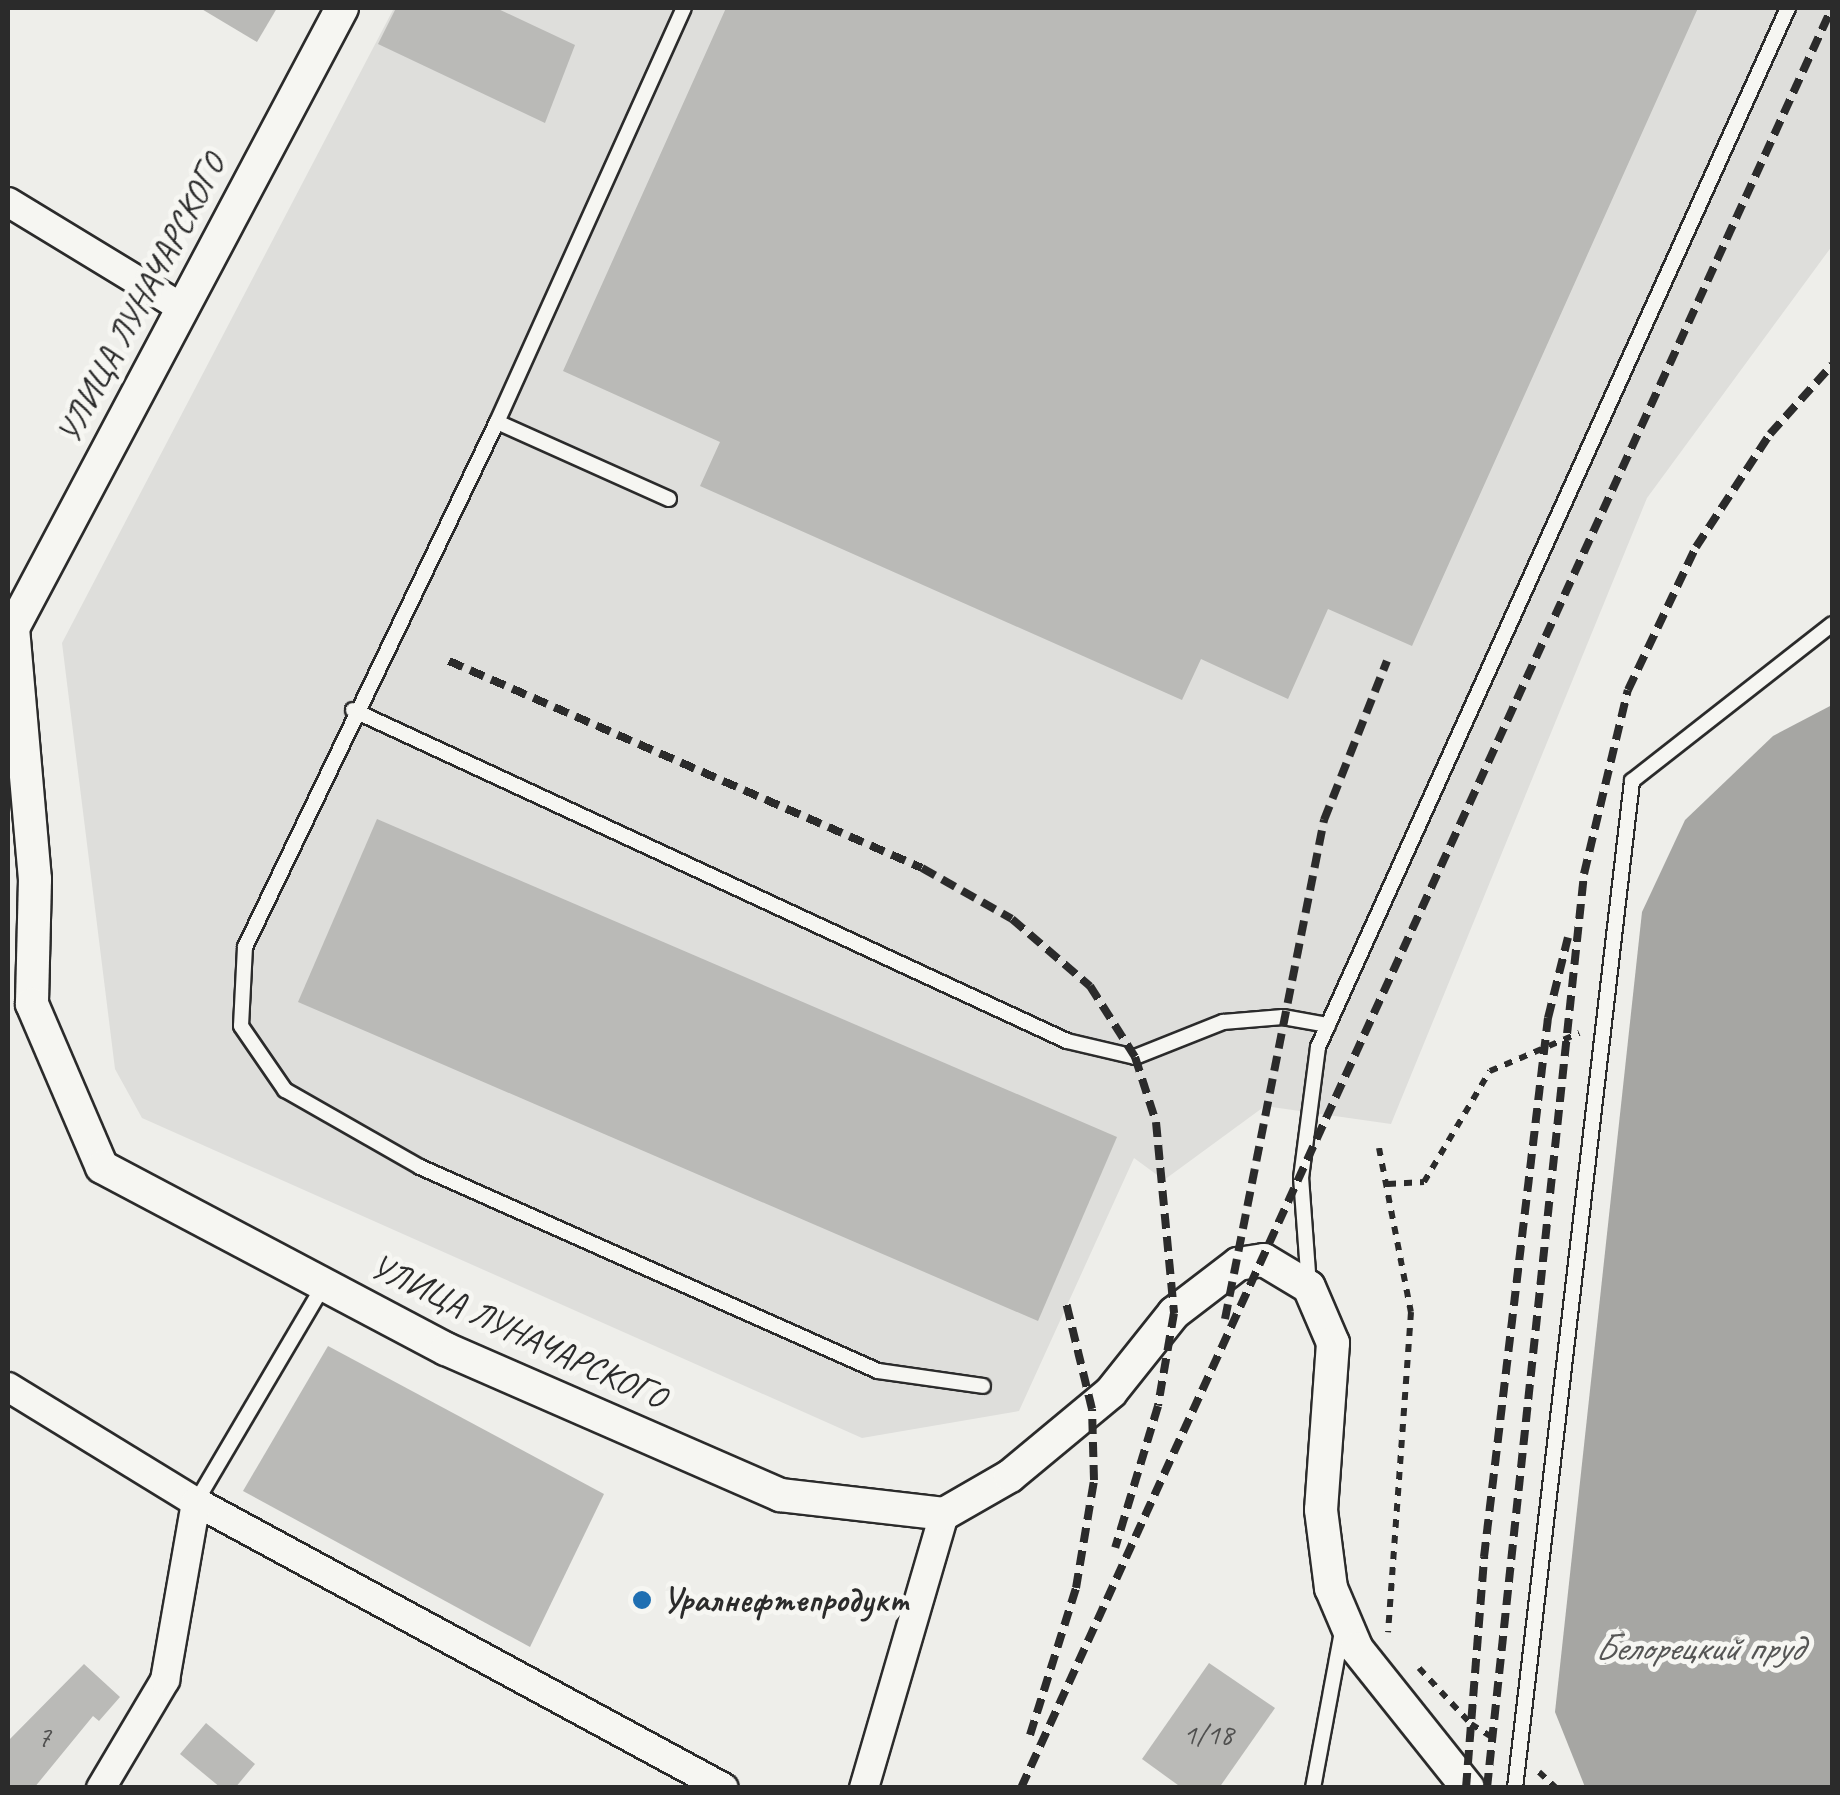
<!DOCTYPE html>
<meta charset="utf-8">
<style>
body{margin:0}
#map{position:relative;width:1840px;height:1795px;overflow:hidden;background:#eeeeea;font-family:Caveat,sans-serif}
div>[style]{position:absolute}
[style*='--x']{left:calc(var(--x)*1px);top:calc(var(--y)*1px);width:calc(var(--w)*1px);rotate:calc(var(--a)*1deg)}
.built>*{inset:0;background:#dededb}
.water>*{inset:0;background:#a6a6a3}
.building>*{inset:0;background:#babab7}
.path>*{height:6px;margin-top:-3px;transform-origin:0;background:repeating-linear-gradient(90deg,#2b2b2b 0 8px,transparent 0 16px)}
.roads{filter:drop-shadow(2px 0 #2b2b2b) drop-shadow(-2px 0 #2b2b2b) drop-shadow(0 2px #2b2b2b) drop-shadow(0 -2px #2b2b2b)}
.service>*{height:14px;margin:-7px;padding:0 7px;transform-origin:7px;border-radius:7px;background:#f6f6f2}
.minor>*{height:28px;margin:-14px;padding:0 14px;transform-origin:14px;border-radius:14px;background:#f6f6f2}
.tertiary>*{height:32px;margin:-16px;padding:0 16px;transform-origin:16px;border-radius:16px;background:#f6f6f2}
.rail>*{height:8px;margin-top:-4px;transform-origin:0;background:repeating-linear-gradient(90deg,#2b2b2b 0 15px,transparent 0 23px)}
.dots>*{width:28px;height:28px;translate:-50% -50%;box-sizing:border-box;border:5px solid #f6f6f2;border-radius:50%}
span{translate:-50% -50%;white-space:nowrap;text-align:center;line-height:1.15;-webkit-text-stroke:10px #f6f6f2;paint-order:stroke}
.number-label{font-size:30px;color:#4f4f4e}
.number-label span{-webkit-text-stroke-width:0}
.street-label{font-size:35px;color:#2b2b2b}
.poi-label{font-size:35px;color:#2b2b2b;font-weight:700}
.left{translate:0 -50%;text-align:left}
.water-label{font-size:38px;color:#565655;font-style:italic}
.frame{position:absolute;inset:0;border:10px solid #2b2b2b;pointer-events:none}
</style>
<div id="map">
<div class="built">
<div style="clip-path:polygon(394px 8px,1832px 8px,1832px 246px,1647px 498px,1391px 1124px,1265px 1106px,1164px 1180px,1134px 1158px,1019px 1411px,862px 1438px,142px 1118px,115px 1069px,62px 643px)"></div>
</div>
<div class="water">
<div style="clip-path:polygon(1832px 705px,1832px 1787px,1585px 1787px,1555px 1712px,1642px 912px,1685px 820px,1773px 736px)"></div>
</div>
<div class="building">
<div style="clip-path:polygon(200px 8px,277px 8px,257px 42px)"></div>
<div style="clip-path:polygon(396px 8px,496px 8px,575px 45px,545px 123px,378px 44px)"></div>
<div style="clip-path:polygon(726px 8px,1698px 8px,1412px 646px,1328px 609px,1288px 699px,1201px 659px,1182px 700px,700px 486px,720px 442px,563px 371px)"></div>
<div style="clip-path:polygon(377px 819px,1117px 1137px,1038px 1321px,298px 1002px)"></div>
<div style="clip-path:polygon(328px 1346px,604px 1494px,530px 1647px,243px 1491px)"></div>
<div style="clip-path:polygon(1209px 1663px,1275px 1708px,1219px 1788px,1182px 1788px,1142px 1759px)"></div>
<div style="clip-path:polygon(84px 1664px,120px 1697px,99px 1721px,93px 1716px,34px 1788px,8px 1788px,8px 1741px)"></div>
<div style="clip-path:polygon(206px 1723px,255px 1764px,235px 1788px,221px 1788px,180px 1754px)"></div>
</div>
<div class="path">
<div style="--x:1379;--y:1148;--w:167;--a:79"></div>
<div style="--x:1411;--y:1312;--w:321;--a:94.1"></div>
<div style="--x:1388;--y:1184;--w:36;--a:-3"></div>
<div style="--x:1424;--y:1182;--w:129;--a:-59.3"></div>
<div style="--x:1490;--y:1071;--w:97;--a:-23.1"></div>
<div style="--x:1419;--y:1668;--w:76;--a:47.1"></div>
<div style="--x:1471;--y:1724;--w:31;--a:32"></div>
<div style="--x:1539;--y:1772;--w:23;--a:43"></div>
</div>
<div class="roads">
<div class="service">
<div style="--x:497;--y:422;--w:454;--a:-65.7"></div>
<div style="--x:669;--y:499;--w:188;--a:-155.9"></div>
<div style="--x:497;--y:422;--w:582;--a:115.64"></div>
<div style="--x:245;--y:947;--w:79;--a:92.9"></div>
<div style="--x:241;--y:1026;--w:78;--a:55.5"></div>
<div style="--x:285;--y:1090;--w:155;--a:29.7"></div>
<div style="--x:420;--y:1167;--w:501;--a:24.01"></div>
<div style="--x:878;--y:1371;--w:106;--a:8.1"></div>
<div style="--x:353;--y:710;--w:787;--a:24.87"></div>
<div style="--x:1067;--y:1041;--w:70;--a:13.2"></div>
<div style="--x:1135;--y:1057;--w:95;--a:-21.7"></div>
<div style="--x:1223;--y:1022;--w:60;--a:-4.8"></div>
<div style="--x:1283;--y:1017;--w:46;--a:10.1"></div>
<div style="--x:1309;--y:1286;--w:108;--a:-94.2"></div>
<div style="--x:1301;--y:1178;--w:132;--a:-82.6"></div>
<div style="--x:1318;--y:1047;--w:1140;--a:-65.66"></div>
<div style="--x:196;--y:1502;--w:252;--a:-59.5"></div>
<div style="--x:1313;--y:1788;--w:160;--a:-79.5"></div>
<div style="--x:1515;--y:1788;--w:1014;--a:-83.37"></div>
<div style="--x:1632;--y:781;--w:254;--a:-38.1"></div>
</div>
<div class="minor">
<div style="--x:8;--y:202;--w:202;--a:31.3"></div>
<div style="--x:8;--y:1387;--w:220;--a:31.5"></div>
<div style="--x:196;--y:1502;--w:600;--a:28.44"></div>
<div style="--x:101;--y:1788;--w:126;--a:-59.3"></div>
<div style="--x:165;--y:1680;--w:181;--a:-80.1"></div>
<div style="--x:864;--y:1788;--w:285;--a:-73.7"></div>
</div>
<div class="tertiary">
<div style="--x:342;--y:8;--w:702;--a:117.95"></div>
<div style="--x:13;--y:628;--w:252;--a:85"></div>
<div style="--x:35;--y:879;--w:125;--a:91.4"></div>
<div style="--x:32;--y:1004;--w:177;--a:66.8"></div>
<div style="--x:102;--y:1167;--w:389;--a:27.9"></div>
<div style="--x:446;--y:1349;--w:365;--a:23.6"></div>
<div style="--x:780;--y:1495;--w:165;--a:6.6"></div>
<div style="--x:944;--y:1514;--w:76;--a:-29.9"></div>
<div style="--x:1010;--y:1476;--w:131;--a:-39.7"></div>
<div style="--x:1111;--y:1392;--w:101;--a:-51.4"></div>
<div style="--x:1174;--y:1313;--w:81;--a:-37.4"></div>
<div style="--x:1238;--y:1264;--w:26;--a:-9"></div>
<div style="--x:1264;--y:1260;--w:52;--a:31"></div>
<div style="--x:1309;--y:1287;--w:61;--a:66.8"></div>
<div style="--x:1333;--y:1343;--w:167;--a:94.1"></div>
<div style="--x:1321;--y:1510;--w:79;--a:82.7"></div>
<div style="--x:1331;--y:1588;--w:66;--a:66.9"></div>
<div style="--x:1357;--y:1649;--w:178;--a:51.4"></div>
</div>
</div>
<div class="rail">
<div style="--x:449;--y:661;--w:516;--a:23.64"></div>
<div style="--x:922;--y:868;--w:103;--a:29.5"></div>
<div style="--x:1012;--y:919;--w:103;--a:40.7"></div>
<div style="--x:1090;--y:986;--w:84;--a:57.6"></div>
<div style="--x:1135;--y:1057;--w:68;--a:72.1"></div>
<div style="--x:1156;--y:1122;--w:192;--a:84.6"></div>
<div style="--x:1174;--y:1313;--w:94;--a:99.8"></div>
<div style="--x:1158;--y:1406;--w:148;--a:106.8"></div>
<div style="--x:1225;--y:1319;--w:509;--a:-78.78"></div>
<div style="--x:1324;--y:820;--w:171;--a:-68.4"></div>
<div style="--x:1030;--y:1735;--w:154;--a:-72.6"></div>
<div style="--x:1076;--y:1588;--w:109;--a:-80.5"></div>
<div style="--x:1094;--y:1480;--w:71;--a:-91.6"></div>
<div style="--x:1092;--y:1409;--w:110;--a:-103.7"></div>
<div style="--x:1021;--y:1788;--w:1956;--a:-65.51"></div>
<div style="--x:1466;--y:1788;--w:232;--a:-85.5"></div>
<div style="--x:1484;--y:1557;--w:543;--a:-83.23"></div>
<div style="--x:1548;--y:1018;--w:83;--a:-76.1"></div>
<div style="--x:1487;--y:1788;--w:919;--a:-83.94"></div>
<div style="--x:1584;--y:874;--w:189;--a:-76.6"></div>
<div style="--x:1628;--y:690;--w:158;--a:-64.6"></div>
<div style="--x:1696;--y:547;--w:135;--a:-56.8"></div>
<div style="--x:1770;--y:434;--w:93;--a:-48.1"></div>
</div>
<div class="dots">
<div style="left:642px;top:1600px;background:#1f6fb2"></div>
</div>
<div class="number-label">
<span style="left:1208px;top:1734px">1/18</span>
<span style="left:44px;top:1736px">7</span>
</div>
<div class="street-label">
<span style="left:141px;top:299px;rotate:-62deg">УЛИЦА ЛУНАЧАРСКОГО</span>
<span style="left:518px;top:1332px;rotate:25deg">УЛИЦА ЛУНАЧАРСКОГО</span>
</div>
<div class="poi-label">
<span class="left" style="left:662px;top:1600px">Уралнефтепродукт</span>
</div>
<div class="water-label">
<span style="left:1698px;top:1648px">Белорецкий пруд</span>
</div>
<div class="frame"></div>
</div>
